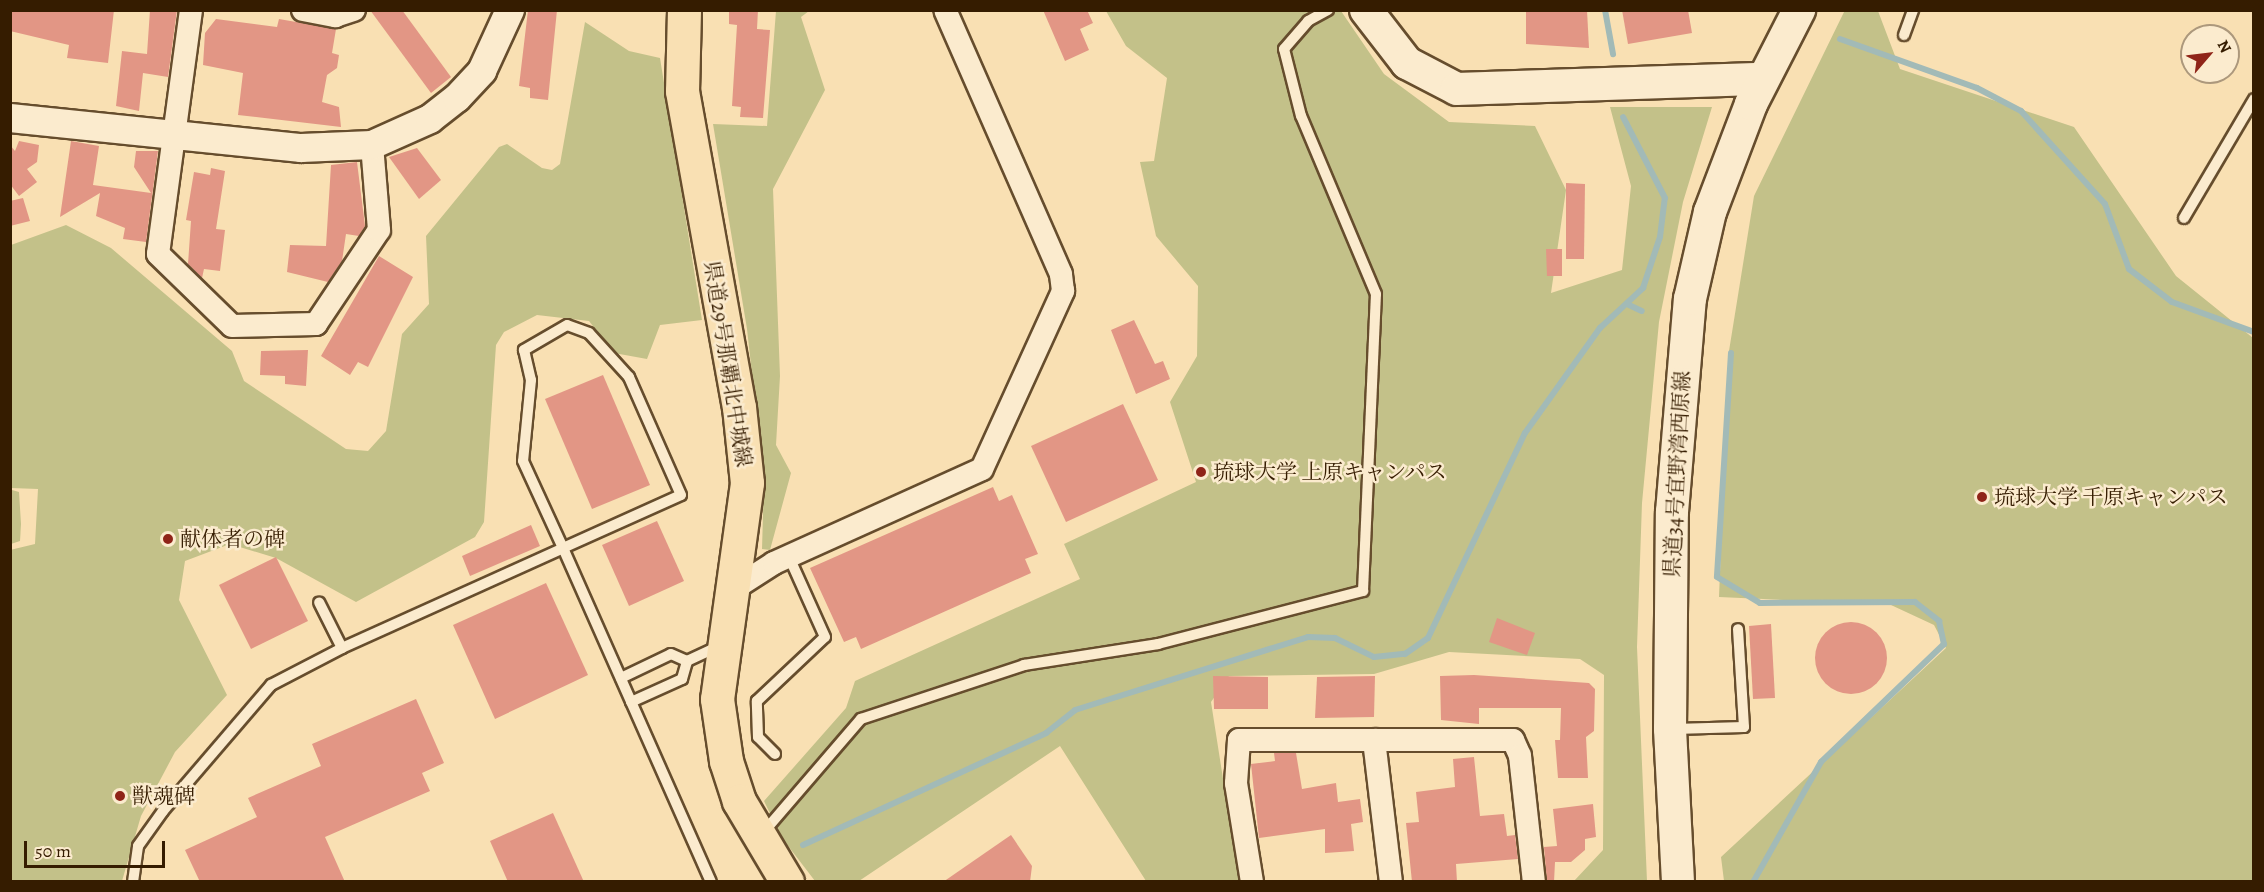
<!DOCTYPE html>
<meta charset="utf-8">
<style>
body{margin:0}
#map{position:relative;width:2264px;height:892px;overflow:hidden;background:#f9e0b3;font-family:Alegreya,"Noto Serif JP",serif}
div>[style]{position:absolute}
[style*='--x']{left:calc(var(--x)*1px);top:calc(var(--y)*1px);width:calc(var(--w)*1px);rotate:calc(var(--a)*1deg)}
.green>*{inset:0;background:#c3c189}
.stream>*{height:6px;margin:-3px;padding:0 3px;transform-origin:3px;border-radius:3px;background:#a2bab7}
.building>*{inset:0;background:#e29685}
.round{border-radius:50%}
.roads{filter:drop-shadow(2px 0 #664d2d) drop-shadow(-2px 0 #664d2d) drop-shadow(0 2px #664d2d) drop-shadow(0 -2px #664d2d)}
.service>*{height:10px;margin:-5px;padding:0 5px;transform-origin:5px;border-radius:5px;background:#fbebce}
.minor>*{height:22px;margin:-11px;padding:0 11px;transform-origin:11px;border-radius:11px;background:#fbebce}
.tertiary>*{height:28px;margin:-14px;padding:0 14px;transform-origin:14px;border-radius:14px;background:#fbebce}
.secondary>*{height:32px;margin:-16px;padding:0 16px;transform-origin:16px;border-radius:16px;background:#fbebce}
.primary>*{height:33px;margin:-16.5px;padding:0 16.5px;transform-origin:16.5px;border-radius:16.5px;background:#f9e0b3}
.dots>*{width:16px;height:16px;translate:-50% -50%;box-sizing:border-box;border:3px solid #fbebce;border-radius:50%}
span{translate:-50% -50%;white-space:nowrap;text-align:center;line-height:1.15;-webkit-text-stroke:5px #fbebce;paint-order:stroke}
.street-label{font-size:21px;color:#351c00}
.poi-label{font-size:21px;color:#351c00}
.left{translate:0 -50%;text-align:left}
.frame{position:absolute;inset:0;border:12px solid #351c00;pointer-events:none}
.north{position:absolute;left:2180px;top:24px;width:60px;height:60px;box-sizing:border-box;background:#fbebce;border:2px solid #ac987c;border-radius:50%;rotate:62deg;font-size:16px;font-weight:700;line-height:24px;text-align:center;color:#351c00}
.north::after{content:'';display:block;margin:auto;width:21px;height:27px;background:#8f2418;clip-path:polygon(50% 0,100% 100%,50% 72%,0 100%)}
.scale{position:absolute;left:24px;top:841px;width:141px;height:27px;box-sizing:border-box;border:3px solid #351c00;border-top:0;padding-left:8px;font-size:18px;line-height:21px;white-space:nowrap;color:#351c00;-webkit-text-stroke:4px #fbebce;paint-order:stroke}
</style>
<div id="map">
<div class="green">
<div style="clip-path:polygon(1845px 10px,1878px 11px,1900px 69px,2074px 127px,2176px 276px,2253px 338px,2253px 881px,1724px 881px,1721px 857px,1946px 648px,1934px 625px,1891px 605px,1719px 597px,1729px 351px,1754px 196px)"></div>
<div style="clip-path:polygon(776px 11px,809px 11px,801px 17px,825px 90px,773px 189px,780px 376px,776px 445px,791px 473px,770px 550px,762px 549px,764px 481px,747px 329px,713px 124px,767px 126px)"></div>
<div style="clip-path:polygon(1106px 11px,1341px 11px,1384px 74px,1449px 122px,1535px 126px,1566px 190px,1551px 293px,1622px 270px,1631px 186px,1610px 107px,1712px 107px,1683px 202px,1659px 322px,1642px 503px,1637px 647px,1647px 881px,1574px 881px,1603px 850px,1604px 675px,1580px 659px,1449px 652px,1374px 674px,1229px 676px,1211px 702px,1239px 881px,1146px 881px,1060px 746px,859px 881px,815px 881px,782px 838px,764px 801px,846px 708px,855px 681px,1080px 579px,1064px 544px,1196px 482px,1170px 402px,1197px 356px,1198px 286px,1156px 236px,1140px 162px,1154px 161px,1167px 78px,1126px 46px)"></div>
<div style="clip-path:polygon(585px 22px,629px 51px,660px 58px,702px 320px,660px 325px,647px 359px,614px 353px,589px 321px,537px 315px,504px 332px,496px 345px,484px 522px,475px 537px,356px 602px,276px 558px,230px 544px,185px 561px,179px 600px,227px 695px,175px 752px,141px 816px,122px 881px,11px 881px,10px 550px,35px 544px,38px 489px,11px 488px,11px 245px,66px 225px,111px 248px,232px 351px,244px 381px,346px 449px,368px 451px,386px 431px,402px 334px,429px 304px,426px 236px,499px 147px,507px 144px,542px 168px,552px 170px,560px 164px)"></div>
<div style="clip-path:polygon(12px 490px,19px 492px,21px 524px,20px 541px,11px 544px)"></div>
</div>
<div class="stream">
<div style="--x:1605;--y:10;--w:45;--a:79.7"></div>
<div style="--x:1840;--y:39;--w:145;--a:19.7"></div>
<div style="--x:1977;--y:88;--w:50;--a:27.6"></div>
<div style="--x:2021;--y:111;--w:125;--a:47.9"></div>
<div style="--x:2105;--y:204;--w:69;--a:69.7"></div>
<div style="--x:2129;--y:269;--w:54;--a:37.5"></div>
<div style="--x:2172;--y:302;--w:87;--a:20.1"></div>
<div style="--x:1629;--y:305;--w:14;--a:25"></div>
<div style="--x:1731;--y:353;--w:224;--a:93.6"></div>
<div style="--x:1717;--y:577;--w:50;--a:31.2"></div>
<div style="--x:1760;--y:603;--w:155;--a:-0.4"></div>
<div style="--x:1915;--y:602;--w:31;--a:38"></div>
<div style="--x:1939;--y:621;--w:24;--a:78"></div>
<div style="--x:1944;--y:644;--w:170;--a:136.2"></div>
<div style="--x:1821;--y:762;--w:138;--a:119.5"></div>
<div style="--x:803;--y:845;--w:268;--a:-24.7"></div>
<div style="--x:1046;--y:733;--w:37;--a:-38"></div>
<div style="--x:1075;--y:710;--w:244;--a:-17.4"></div>
<div style="--x:1308;--y:637;--w:27;--a:2"></div>
<div style="--x:1335;--y:638;--w:43;--a:26"></div>
<div style="--x:1374;--y:657;--w:31;--a:-6"></div>
<div style="--x:1405;--y:654;--w:28;--a:-35"></div>
<div style="--x:1428;--y:638;--w:227;--a:-64.7"></div>
<div style="--x:1525;--y:433;--w:129;--a:-54.5"></div>
<div style="--x:1600;--y:328;--w:59;--a:-42.9"></div>
<div style="--x:1643;--y:288;--w:54;--a:-71.6"></div>
<div style="--x:1660;--y:237;--w:39;--a:-83"></div>
<div style="--x:1665;--y:198;--w:91;--a:-117.4"></div>
</div>
<div class="building">
<div style="clip-path:polygon(10px 10px,114px 10px,108px 63px,67px 58px,69px 45px,10px 31px)"></div>
<div style="clip-path:polygon(150px 10px,177px 10px,168px 77px,143px 73px,139px 111px,116px 106px,122px 51px,147px 54px)"></div>
<div style="clip-path:polygon(370px 10px,402px 10px,451px 77px,431px 93px)"></div>
<div style="clip-path:polygon(528px 10px,557px 10px,548px 100px,530px 98px,530px 88px,519px 86px)"></div>
<div style="clip-path:polygon(729px 10px,758px 10px,757px 29px,770px 30px,763px 118px,740px 117px,741px 107px,732px 106px,737px 25px,729px 24px)"></div>
<div style="clip-path:polygon(1043px 10px,1087px 10px,1093px 23px,1080px 29px,1089px 50px,1065px 61px)"></div>
<div style="clip-path:polygon(1526px 10px,1587px 10px,1589px 48px,1526px 44px)"></div>
<div style="clip-path:polygon(1622px 10px,1688px 10px,1692px 33px,1628px 44px)"></div>
<div style="clip-path:polygon(216px 19px,277px 27px,279px 19px,336px 29px,332px 53px,339px 55px,337px 68px,327px 75px,322px 102px,339px 107px,341px 127px,238px 115px,243px 73px,203px 65px,205px 33px)"></div>
<div style="clip-path:polygon(19px 141px,39px 145px,37px 162px,27px 169px,37px 182px,19px 196px,10px 184px,10px 145px,15px 151px)"></div>
<div style="clip-path:polygon(71px 141px,99px 146px,93px 185px,151px 193px,134px 167px,136px 151px,158px 151px,146px 242px,123px 239px,125px 228px,96px 216px,100px 193px,60px 217px)"></div>
<div style="clip-path:polygon(417px 148px,441px 180px,419px 199px,389px 157px)"></div>
<div style="clip-path:polygon(357px 162px,365px 226px,359px 236px,346px 234px,342px 261px,328px 282px,287px 272px,290px 245px,326px 246px,331px 165px)"></div>
<div style="clip-path:polygon(211px 168px,225px 171px,216px 229px,225px 230px,220px 271px,204px 269px,202px 278px,188px 264px,191px 221px,186px 220px,194px 172px,210px 175px)"></div>
<div style="clip-path:polygon(1566px 183px,1585px 184px,1584px 259px,1566px 259px)"></div>
<div style="clip-path:polygon(23px 198px,30px 221px,10px 226px,10px 201px)"></div>
<div style="clip-path:polygon(1546px 249px,1562px 249px,1562px 276px,1547px 276px)"></div>
<div style="clip-path:polygon(379px 256px,413px 277px,368px 367px,358px 362px,350px 375px,321px 356px)"></div>
<div style="clip-path:polygon(1134px 320px,1155px 364px,1163px 361px,1170px 379px,1136px 394px,1111px 330px)"></div>
<div style="clip-path:polygon(308px 350px,306px 386px,285px 384px,285px 376px,260px 375px,261px 351px)"></div>
<div style="clip-path:polygon(603px 375px,650px 485px,592px 509px,545px 399px)"></div>
<div style="clip-path:polygon(1123px 404px,1158px 480px,1066px 522px,1031px 446px)"></div>
<div style="clip-path:polygon(993px 487px,999px 501px,1012px 495px,1038px 554px,1025px 559px,1031px 573px,861px 649px,856px 637px,844px 642px,810px 568px)"></div>
<div style="clip-path:polygon(657px 521px,684px 581px,629px 606px,602px 545px)"></div>
<div style="clip-path:polygon(531px 525px,540px 546px,470px 576px,462px 556px)"></div>
<div style="clip-path:polygon(276px 557px,308px 621px,251px 649px,219px 585px)"></div>
<div style="clip-path:polygon(546px 583px,588px 675px,495px 719px,453px 625px)"></div>
<div style="clip-path:polygon(1497px 618px,1535px 633px,1527px 655px,1489px 642px)"></div>
<div class="round" style="left:1815px;top:622px;width:72px;height:72px"></div>
<div style="clip-path:polygon(1771px 624px,1775px 698px,1753px 699px,1749px 626px)"></div>
<div style="clip-path:polygon(1474px 675px,1589px 683px,1595px 689px,1594px 731px,1586px 737px,1588px 778px,1558px 778px,1555px 740px,1560px 740px,1561px 708px,1479px 708px,1479px 724px,1441px 720px,1440px 676px)"></div>
<div style="clip-path:polygon(1213px 676px,1268px 677px,1268px 709px,1214px 709px)"></div>
<div style="clip-path:polygon(1375px 676px,1374px 717px,1315px 718px,1317px 677px)"></div>
<div style="clip-path:polygon(416px 699px,444px 763px,422px 773px,430px 791px,325px 837px,345px 882px,200px 882px,185px 850px,257px 817px,248px 798px,321px 766px,312px 744px)"></div>
<div style="clip-path:polygon(1274px 753px,1296px 753px,1302px 789px,1336px 783px,1338px 802px,1360px 799px,1363px 822px,1351px 824px,1354px 851px,1325px 853px,1325px 829px,1259px 838px,1251px 764px,1275px 761px)"></div>
<div style="clip-path:polygon(1474px 757px,1480px 816px,1504px 814px,1507px 836px,1515px 835px,1518px 859px,1456px 864px,1457px 882px,1412px 882px,1406px 823px,1419px 822px,1416px 792px,1455px 787px,1453px 759px)"></div>
<div style="clip-path:polygon(1593px 804px,1596px 837px,1585px 839px,1585px 850px,1571px 862px,1555px 862px,1554px 882px,1547px 882px,1544px 847px,1557px 846px,1553px 809px)"></div>
<div style="clip-path:polygon(553px 813px,584px 882px,508px 882px,490px 841px)"></div>
<div style="clip-path:polygon(1011px 835px,1032px 866px,1030px 882px,943px 882px)"></div>
</div>
<div class="roads">
<div class="service">
<div style="--x:1904;--y:35;--w:27;--a:-70"></div>
<div style="--x:2184;--y:218;--w:138;--a:-59.5"></div>
<div style="--x:342;--y:648;--w:243;--a:-24.3"></div>
<div style="--x:563;--y:548;--w:129;--a:-24.2"></div>
<div style="--x:681;--y:495;--w:129;--a:-113.8"></div>
<div style="--x:629;--y:377;--w:59;--a:-132.3"></div>
<div style="--x:589;--y:333;--w:23;--a:-160"></div>
<div style="--x:567;--y:325;--w:50;--a:149.8"></div>
<div style="--x:524;--y:350;--w:31;--a:77"></div>
<div style="--x:531;--y:380;--w:81;--a:95.6"></div>
<div style="--x:523;--y:461;--w:96;--a:65.3"></div>
<div style="--x:563;--y:548;--w:365;--a:66.1"></div>
<div style="--x:621;--y:678;--w:55;--a:-25.6"></div>
<div style="--x:671;--y:654;--w:17;--a:24"></div>
<div style="--x:631;--y:702;--w:56;--a:-24.3"></div>
<div style="--x:682;--y:679;--w:19;--a:-74"></div>
<div style="--x:687;--y:661;--w:35;--a:-25"></div>
<div style="--x:1674;--y:729;--w:70;--a:-1.6"></div>
<div style="--x:1744;--y:727;--w:98;--a:-93.5"></div>
<div style="--x:775;--y:754;--w:24;--a:-135"></div>
<div style="--x:758;--y:737;--w:36;--a:-92"></div>
<div style="--x:757;--y:701;--w:93;--a:-43.3"></div>
<div style="--x:825;--y:637;--w:88;--a:-114.2"></div>
<div style="--x:762;--y:834;--w:152;--a:-49.3"></div>
<div style="--x:861;--y:719;--w:172;--a:-18.3"></div>
<div style="--x:1024;--y:665;--w:136;--a:-8.9"></div>
<div style="--x:1158;--y:644;--w:212;--a:-14.5"></div>
<div style="--x:1363;--y:591;--w:297;--a:-87.5"></div>
<div style="--x:1376;--y:294;--w:193;--a:-112.8"></div>
<div style="--x:1301;--y:116;--w:69;--a:-104.2"></div>
<div style="--x:1284;--y:49;--w:37;--a:-49"></div>
<div style="--x:1308;--y:21;--w:23;--a:-29"></div>
<div style="--x:133;--y:882;--w:36;--a:-82"></div>
<div style="--x:138;--y:846;--w:43;--a:-54.5"></div>
<div style="--x:163;--y:811;--w:166;--a:-49.4"></div>
<div style="--x:271;--y:685;--w:80;--a:-27.5"></div>
<div style="--x:342;--y:648;--w:51;--a:-116.6"></div>
</div>
<div class="minor">
<div style="--x:191;--y:10;--w:246;--a:97.7"></div>
<div style="--x:158;--y:254;--w:103;--a:44.2"></div>
<div style="--x:232;--y:326;--w:84;--a:-1.4"></div>
<div style="--x:316;--y:324;--w:113;--a:-56.2"></div>
<div style="--x:379;--y:230;--w:85;--a:-94.7"></div>
<div style="--x:303;--y:10;--w:33;--a:11"></div>
<div style="--x:335;--y:16;--w:20;--a:-18"></div>
<div style="--x:732;--y:590;--w:50;--a:-32.7"></div>
<div style="--x:774;--y:563;--w:228;--a:-24.3"></div>
<div style="--x:982;--y:469;--w:196;--a:-65.5"></div>
<div style="--x:1063;--y:291;--w:17;--a:-97"></div>
<div style="--x:1061;--y:274;--w:288;--a:-113.7"></div>
<div style="--x:1374;--y:740;--w:143;--a:83.2"></div>
<div style="--x:1252;--y:882;--w:100;--a:-99.2"></div>
<div style="--x:1236;--y:783;--w:43;--a:-86"></div>
<div style="--x:1239;--y:740;--w:274;--a:0"></div>
<div style="--x:1513;--y:740;--w:17;--a:66"></div>
<div style="--x:1520;--y:756;--w:127;--a:83.7"></div>
</div>
<div class="tertiary">
<div style="--x:10;--y:118;--w:293;--a:5.9"></div>
<div style="--x:301;--y:148;--w:71;--a:-2.4"></div>
<div style="--x:372;--y:145;--w:64;--a:-24.1"></div>
<div style="--x:430;--y:119;--w:34;--a:-38"></div>
<div style="--x:457;--y:98;--w:37;--a:-47"></div>
<div style="--x:482;--y:71;--w:67;--a:-65.3"></div>
</div>
<div class="secondary">
<div style="--x:1366;--y:10;--w:67;--a:52.3"></div>
<div style="--x:1407;--y:63;--w:56;--a:27.5"></div>
<div style="--x:1457;--y:89;--w:305;--a:-1.9"></div>
<div style="--x:1678;--y:882;--w:153;--a:-93"></div>
<div style="--x:1670;--y:729;--w:217;--a:-89.5"></div>
<div style="--x:1672;--y:512;--w:214;--a:-85.2"></div>
<div style="--x:1690;--y:299;--w:89;--a:-77.1"></div>
<div style="--x:1710;--y:212;--w:116;--a:-69.2"></div>
<div style="--x:1751;--y:104;--w:106;--a:-62.9"></div>
</div>
<div class="primary">
<div style="--x:684;--y:10;--w:81;--a:91.4"></div>
<div style="--x:682;--y:91;--w:321;--a:79.8"></div>
<div style="--x:739;--y:407;--w:76;--a:84"></div>
<div style="--x:747;--y:483;--w:218;--a:97.9"></div>
<div style="--x:717;--y:699;--w:63;--a:81.7"></div>
<div style="--x:726;--y:761;--w:42;--a:72"></div>
<div style="--x:739;--y:801;--w:94;--a:59.3"></div>
</div>
</div>
<div class="dots">
<div style="left:1201px;top:472px;background:#8f2418"></div>
<div style="left:1982px;top:497px;background:#8f2418"></div>
<div style="left:168px;top:539px;background:#8f2418"></div>
<div style="left:120px;top:796px;background:#8f2418"></div>
</div>
<div class="street-label">
<span style="left:728px;top:364px;rotate:81deg">県道29号那覇北中城線</span>
<span style="left:1677px;top:474px;rotate:-87deg">県道34号宜野湾西原線</span>
</div>
<div class="poi-label">
<span class="left" style="left:1213px;top:472px">琉球大学 上原キャンパス</span>
<span class="left" style="left:1994px;top:497px">琉球大学 千原キャンパス</span>
<span class="left" style="left:180px;top:539px">献体者の碑</span>
<span class="left" style="left:132px;top:796px">獣魂碑</span>
</div>
<div class="frame"></div>
<div class="north">N</div>
<div class="scale">50 m</div>
</div>
